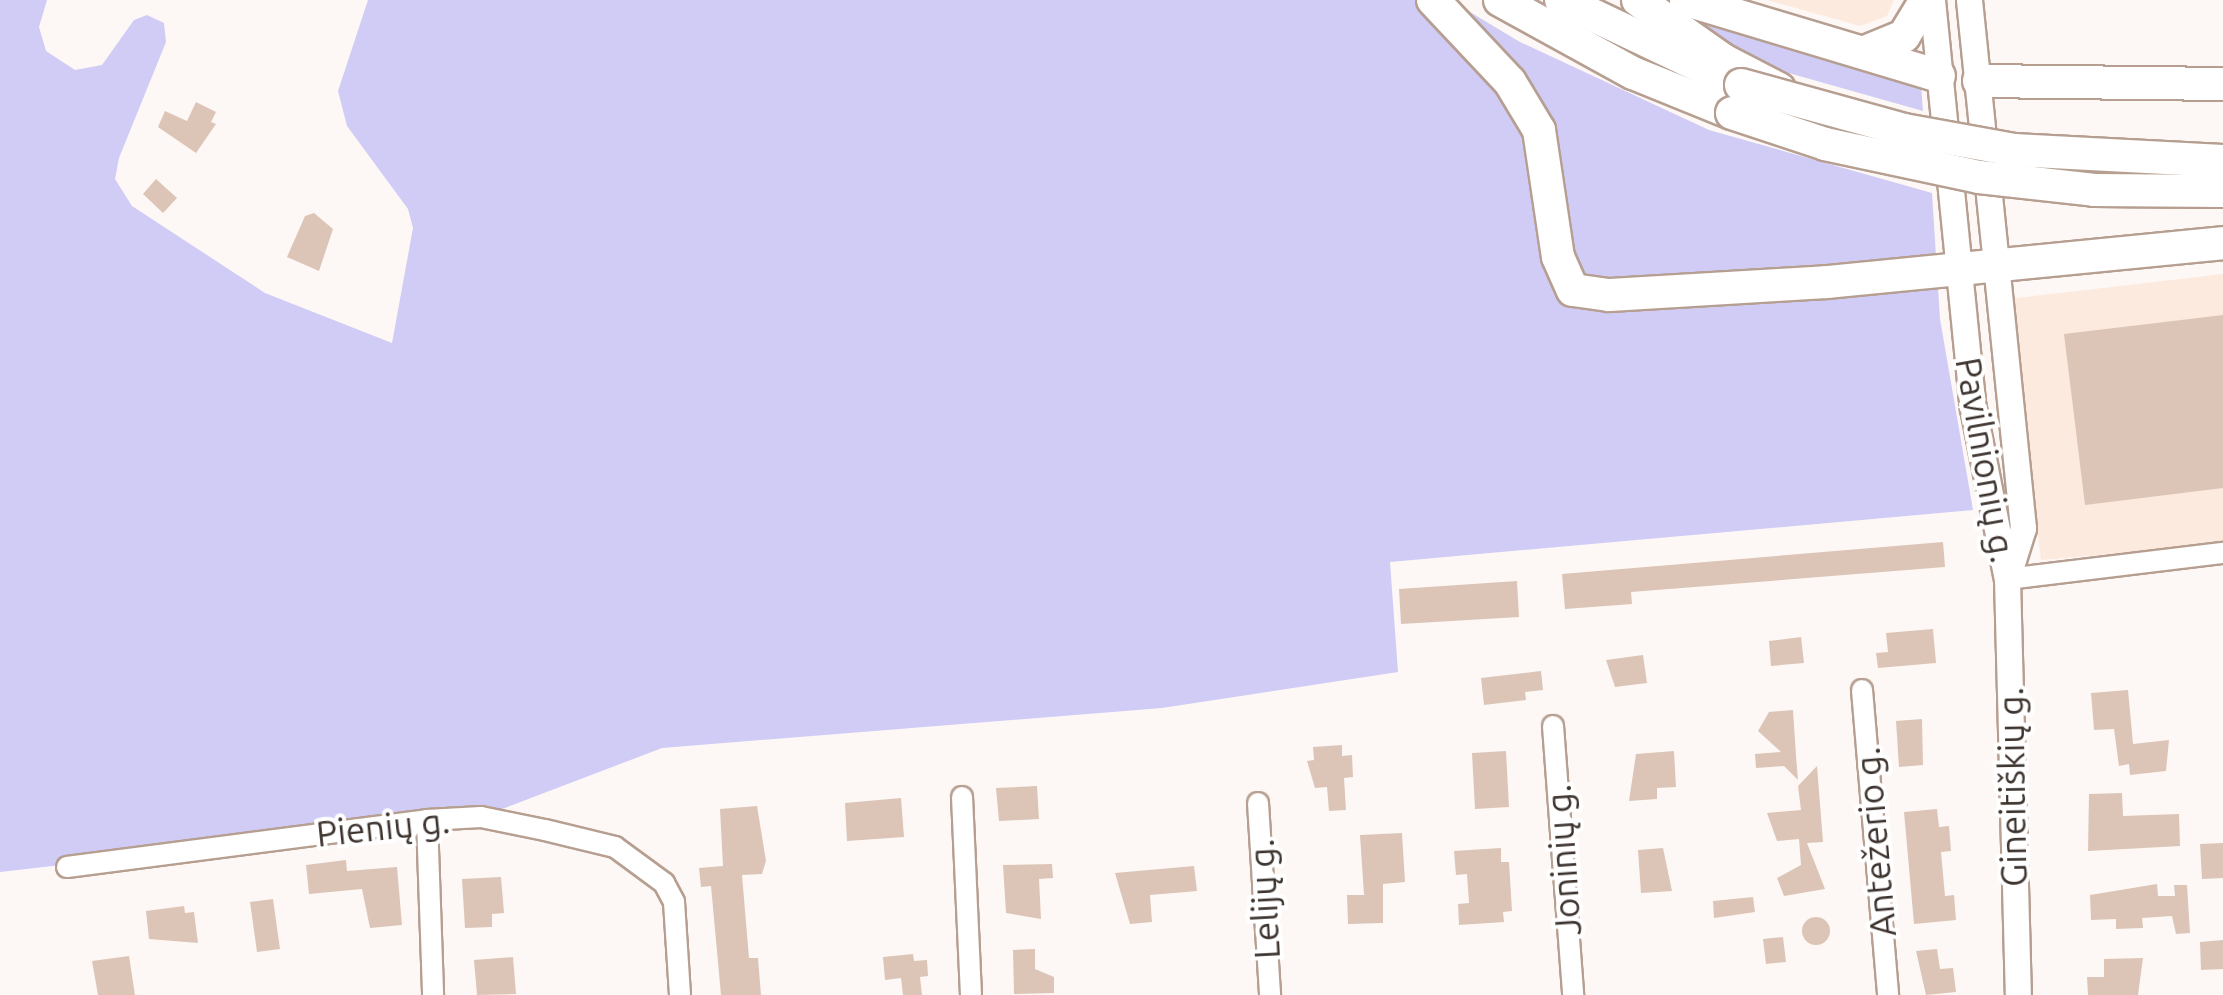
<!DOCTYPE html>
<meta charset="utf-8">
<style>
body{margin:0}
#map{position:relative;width:2223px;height:995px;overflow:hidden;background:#fdf8f5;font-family:Ubuntu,sans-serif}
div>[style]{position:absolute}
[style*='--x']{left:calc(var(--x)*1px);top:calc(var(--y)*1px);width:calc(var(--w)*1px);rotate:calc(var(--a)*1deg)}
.built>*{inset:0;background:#fdeade}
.green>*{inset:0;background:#d0ccf6}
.building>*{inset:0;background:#dcc5b6}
.round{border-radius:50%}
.roads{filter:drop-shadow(2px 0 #b69f91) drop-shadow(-2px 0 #b69f91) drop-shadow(0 2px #b69f91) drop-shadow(0 -2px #b69f91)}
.minor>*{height:20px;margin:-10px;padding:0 10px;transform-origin:10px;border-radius:10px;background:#fff}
.tertiary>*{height:25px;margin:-12.5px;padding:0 12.5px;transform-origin:12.5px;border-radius:12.5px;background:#fff}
.trunk>*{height:32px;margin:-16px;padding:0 16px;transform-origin:16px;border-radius:16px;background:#fff}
.bridges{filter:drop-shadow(2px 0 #b69f91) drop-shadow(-2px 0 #b69f91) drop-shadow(0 2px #b69f91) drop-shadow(0 -2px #b69f91)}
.trunk-bridge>*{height:32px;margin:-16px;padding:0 16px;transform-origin:16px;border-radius:16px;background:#fff}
span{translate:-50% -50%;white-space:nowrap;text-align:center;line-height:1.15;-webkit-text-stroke:8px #fff;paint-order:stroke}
.street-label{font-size:35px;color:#3e342f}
</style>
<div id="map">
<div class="built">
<div style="clip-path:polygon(1767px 0,1894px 0,1887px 16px,1860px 26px)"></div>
<div style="clip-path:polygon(2223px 274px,2223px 544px,2041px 560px,2009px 299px)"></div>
</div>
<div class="green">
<div style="clip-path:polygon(0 0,47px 0,39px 27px,46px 51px,75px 70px,102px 65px,134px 20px,147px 15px,164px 23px,166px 42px,119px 158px,115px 179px,132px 206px,265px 293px,392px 343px,413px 228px,408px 209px,347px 126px,338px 91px,368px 0,1450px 0,1520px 42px,1709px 130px,1932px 193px,1940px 319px,1973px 510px,1390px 562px,1398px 672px,1162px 708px,662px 748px,481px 817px,0 872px)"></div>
<div style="clip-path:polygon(1675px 10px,1921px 85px,1923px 111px,1753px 63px)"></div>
</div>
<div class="building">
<div style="clip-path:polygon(196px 102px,216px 112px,211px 122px,216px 124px,196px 153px,158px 127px,165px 111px,187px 121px)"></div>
<div style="clip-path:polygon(156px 179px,177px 198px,163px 213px,143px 194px)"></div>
<div style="clip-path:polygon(314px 213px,333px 229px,319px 271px,287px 257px,305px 216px)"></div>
<div style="clip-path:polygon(2223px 315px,2223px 488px,2085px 505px,2064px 334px)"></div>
<div style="clip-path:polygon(1943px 542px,1945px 567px,1631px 592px,1632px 604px,1565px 609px,1562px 574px)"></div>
<div style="clip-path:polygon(1517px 581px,1519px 617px,1401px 624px,1399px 589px)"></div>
<div style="clip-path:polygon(1933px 629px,1936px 663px,1878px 668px,1876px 653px,1888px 652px,1886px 633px)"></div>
<div style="clip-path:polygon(1801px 637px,1804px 663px,1771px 666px,1769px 641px)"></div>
<div style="clip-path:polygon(1643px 655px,1647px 683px,1615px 687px,1606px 660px)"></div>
<div style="clip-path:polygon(1541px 671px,1543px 690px,1525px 692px,1526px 700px,1484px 705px,1481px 678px)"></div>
<div style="clip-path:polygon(2128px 690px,2133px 744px,2169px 740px,2166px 771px,2130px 775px,2129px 764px,2119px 766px,2114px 729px,2094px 730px,2091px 693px)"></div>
<div style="clip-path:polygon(1793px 710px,1796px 756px,1798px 780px,1784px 766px,1756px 768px,1755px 754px,1781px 752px,1758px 731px,1769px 712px)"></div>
<div style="clip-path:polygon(1922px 719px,1923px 765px,1899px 767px,1896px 721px)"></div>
<div style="clip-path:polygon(1342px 745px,1342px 756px,1352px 755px,1353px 777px,1344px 778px,1346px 810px,1329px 811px,1327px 787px,1315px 788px,1307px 761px,1314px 760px,1313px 747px)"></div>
<div style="clip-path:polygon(1506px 751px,1509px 807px,1475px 809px,1472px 753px)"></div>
<div style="clip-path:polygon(1674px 751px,1676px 787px,1657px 788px,1657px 799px,1629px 801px,1636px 754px)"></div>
<div style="clip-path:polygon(1817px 766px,1823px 842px,1807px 843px,1825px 889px,1784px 896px,1777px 878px,1801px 865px,1799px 839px,1777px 841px,1767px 813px,1801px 810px,1798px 786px)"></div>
<div style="clip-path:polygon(1037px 786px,1039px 819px,999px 821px,996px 788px)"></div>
<div style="clip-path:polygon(2122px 793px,2123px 816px,2179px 814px,2180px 846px,2088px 851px,2089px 794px)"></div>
<div style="clip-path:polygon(901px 798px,904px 837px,847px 841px,845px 803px)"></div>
<div style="clip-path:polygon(757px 806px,766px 861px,762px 874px,742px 875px,749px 958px,758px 958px,761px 995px,721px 995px,711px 886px,701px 887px,699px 868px,723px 866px,720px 809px)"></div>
<div style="clip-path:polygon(1937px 809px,1939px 827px,1949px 826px,1951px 851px,1941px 852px,1945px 896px,1954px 895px,1956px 920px,1914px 924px,1904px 812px)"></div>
<div style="clip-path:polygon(1402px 833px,1405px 882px,1383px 884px,1383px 923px,1348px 924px,1347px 895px,1364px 895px,1360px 835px)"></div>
<div style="clip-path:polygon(2223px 843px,2223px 878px,2202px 879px,2200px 844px)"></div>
<div style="clip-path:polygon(1501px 848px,1501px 862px,1509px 862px,1512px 911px,1503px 912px,1504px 922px,1459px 925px,1458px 904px,1469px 903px,1467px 874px,1456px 875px,1454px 851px)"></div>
<div style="clip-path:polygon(1663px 848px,1672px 891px,1641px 893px,1638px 850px)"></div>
<div style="clip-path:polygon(346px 860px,347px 871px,397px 867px,402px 925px,370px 928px,362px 889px,309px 894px,306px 865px)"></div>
<div style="clip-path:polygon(1052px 864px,1053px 878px,1039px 879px,1041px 919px,1006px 913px,1003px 865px)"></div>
<div style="clip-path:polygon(1194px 866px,1197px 891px,1150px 895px,1152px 922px,1130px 924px,1115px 873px)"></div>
<div style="clip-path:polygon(501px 877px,504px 913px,492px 914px,492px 927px,465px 928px,462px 879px)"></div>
<div style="clip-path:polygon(2157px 884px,2158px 896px,2175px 896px,2174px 885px,2187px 885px,2190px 933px,2176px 934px,2172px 916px,2142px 918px,2143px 928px,2116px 929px,2116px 919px,2091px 920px,2090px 895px)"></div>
<div style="clip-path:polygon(1753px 897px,1755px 912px,1714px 918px,1713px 901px)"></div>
<div style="clip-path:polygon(273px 899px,280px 949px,257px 952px,250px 902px)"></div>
<div style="clip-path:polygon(184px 906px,185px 913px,194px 912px,198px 943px,149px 939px,146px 911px)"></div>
<div class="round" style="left:1802px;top:917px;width:28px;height:28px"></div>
<div style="clip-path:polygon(1783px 937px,1786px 962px,1766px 964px,1763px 939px)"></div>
<div style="clip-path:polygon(2223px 940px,2223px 969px,2201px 970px,2200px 942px)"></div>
<div style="clip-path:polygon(1035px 949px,1035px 969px,1054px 977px,1054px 993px,1014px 994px,1013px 950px)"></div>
<div style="clip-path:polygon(1937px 949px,1940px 969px,1953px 968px,1956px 992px,1926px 995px,1916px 951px)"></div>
<div style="clip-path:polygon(913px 954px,914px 961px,927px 960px,928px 976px,920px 977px,922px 995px,903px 995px,901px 978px,885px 980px,883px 957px)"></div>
<div style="clip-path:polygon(129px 956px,135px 995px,98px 995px,92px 961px)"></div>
<div style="clip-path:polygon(513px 957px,516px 994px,477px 995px,474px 960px)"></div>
<div style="clip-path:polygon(2143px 958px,2138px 995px,2088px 995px,2087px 977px,2104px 977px,2104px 959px)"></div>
</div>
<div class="roads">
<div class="minor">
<div style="--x:2007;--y:579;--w:218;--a:-6.9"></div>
<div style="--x:1862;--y:690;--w:306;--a:85.1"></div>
<div style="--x:1553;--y:726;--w:270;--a:85.7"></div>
<div style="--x:962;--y:797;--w:198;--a:87.4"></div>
<div style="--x:1258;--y:803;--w:192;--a:86.4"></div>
<div style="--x:427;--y:820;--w:175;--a:88"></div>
<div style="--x:67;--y:867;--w:363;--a:-7.4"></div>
<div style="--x:427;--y:820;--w:54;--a:-3.2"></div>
<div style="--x:481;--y:817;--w:65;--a:11.5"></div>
<div style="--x:545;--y:830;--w:72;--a:13.7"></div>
<div style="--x:615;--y:847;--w:61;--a:36.3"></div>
<div style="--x:664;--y:883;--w:21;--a:62"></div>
<div style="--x:674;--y:902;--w:93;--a:86.3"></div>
</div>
<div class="tertiary">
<div style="--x:1932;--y:0;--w:410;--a:84.3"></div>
<div style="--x:1973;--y:408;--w:174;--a:78.8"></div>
<div style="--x:2007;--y:579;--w:416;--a:88.5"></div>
<div style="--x:1969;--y:0;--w:531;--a:84.16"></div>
<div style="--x:2023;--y:528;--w:53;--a:107.4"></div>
</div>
<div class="trunk">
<div style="--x:1433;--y:0;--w:112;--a:46.8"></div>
<div style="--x:1510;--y:82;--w:56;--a:58.9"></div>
<div style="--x:1539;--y:130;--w:128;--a:81.5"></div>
<div style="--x:1558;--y:257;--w:36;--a:66"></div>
<div style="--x:1573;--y:290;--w:36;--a:8"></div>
<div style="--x:1609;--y:295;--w:218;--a:-3.4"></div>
<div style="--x:1827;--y:282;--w:398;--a:-5.6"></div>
<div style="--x:1500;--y:0;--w:152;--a:28.8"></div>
<div style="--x:1633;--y:73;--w:107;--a:22"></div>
<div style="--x:1561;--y:0;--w:184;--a:25.4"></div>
<div style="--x:1638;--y:0;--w:104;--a:35.2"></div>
<div style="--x:1723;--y:60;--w:63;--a:27.4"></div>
<div style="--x:1686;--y:0;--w:264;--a:16.7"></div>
<div style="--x:1865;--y:52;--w:42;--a:-22.3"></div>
<div style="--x:1904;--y:36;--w:42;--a:-58.6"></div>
<div style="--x:1979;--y:81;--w:244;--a:0.7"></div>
</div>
</div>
<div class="bridges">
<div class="trunk-bridge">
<div style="--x:1741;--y:85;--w:169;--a:15.4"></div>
<div style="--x:1904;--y:130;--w:112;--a:10.3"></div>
<div style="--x:2014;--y:150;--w:209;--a:3"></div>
<div style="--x:1732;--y:113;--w:98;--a:18.4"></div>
<div style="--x:1825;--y:144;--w:157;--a:12.1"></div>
<div style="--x:1979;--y:177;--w:116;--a:6.4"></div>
<div style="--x:2094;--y:190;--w:129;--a:0.4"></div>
</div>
</div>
<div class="street-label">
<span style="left:1986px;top:460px;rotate:80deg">Pavilnionių g.</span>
<span style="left:2012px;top:787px;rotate:-91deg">Gineitiškių g.</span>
<span style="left:383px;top:827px;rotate:-6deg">Pienių g.</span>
<span style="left:1875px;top:842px;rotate:-95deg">Antežerio g.</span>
<span style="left:1563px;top:860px;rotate:-94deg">Joninių g.</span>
<span style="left:1264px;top:899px;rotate:-93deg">Lelijų g.</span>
</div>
</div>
